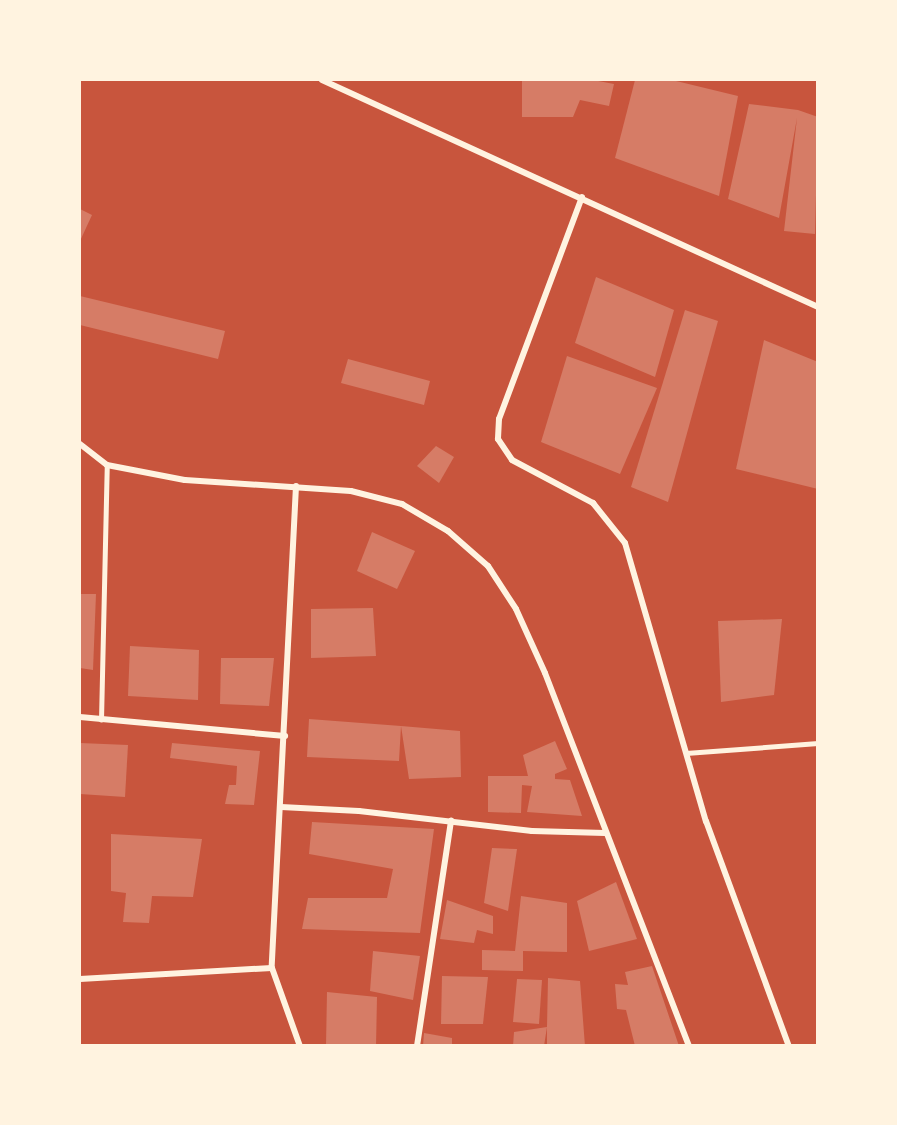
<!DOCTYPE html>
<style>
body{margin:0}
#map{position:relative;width:897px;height:1125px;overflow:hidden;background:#c8553d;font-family:Lato,sans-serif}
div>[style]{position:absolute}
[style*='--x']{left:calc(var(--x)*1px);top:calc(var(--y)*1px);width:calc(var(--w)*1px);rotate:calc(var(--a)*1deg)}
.building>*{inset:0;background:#d67c66}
.service>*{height:4.5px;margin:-2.25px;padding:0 2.25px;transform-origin:2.25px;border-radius:2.25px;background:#fff3e0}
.minor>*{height:6px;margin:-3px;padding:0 3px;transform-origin:3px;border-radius:3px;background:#fff3e0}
span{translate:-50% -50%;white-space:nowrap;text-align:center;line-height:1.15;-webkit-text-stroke:5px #fff3e0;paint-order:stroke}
.frame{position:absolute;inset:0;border:81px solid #fff3e0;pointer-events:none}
</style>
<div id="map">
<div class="building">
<div style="clip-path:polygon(522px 80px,593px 80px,614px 84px,609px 106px,580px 100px,573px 117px,522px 117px)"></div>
<div style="clip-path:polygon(635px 80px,672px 80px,738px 96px,719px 196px,615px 158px)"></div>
<div style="clip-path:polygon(749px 104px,798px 110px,818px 117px,815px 234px,784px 231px,797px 118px,779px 218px,728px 199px)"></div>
<div style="clip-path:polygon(80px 209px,92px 215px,80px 241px)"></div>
<div style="clip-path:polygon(596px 277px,674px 310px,655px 377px,575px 343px)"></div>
<div style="clip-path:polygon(80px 296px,225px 331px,218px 359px,80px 325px)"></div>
<div style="clip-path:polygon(685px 310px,718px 321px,668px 502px,631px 487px)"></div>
<div style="clip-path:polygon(764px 340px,818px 362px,818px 489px,736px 469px)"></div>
<div style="clip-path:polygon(567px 356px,657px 388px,620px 474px,541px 442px)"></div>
<div style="clip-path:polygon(348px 359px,430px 381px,424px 405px,341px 383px)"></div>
<div style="clip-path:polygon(436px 446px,454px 457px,439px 483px,417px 466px)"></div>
<div style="clip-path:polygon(372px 532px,415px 551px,397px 589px,357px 571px)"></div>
<div style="clip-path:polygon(80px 594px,96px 594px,93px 670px,80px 668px)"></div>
<div style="clip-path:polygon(373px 608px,376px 656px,311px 658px,311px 609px)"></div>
<div style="clip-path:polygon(782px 619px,774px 695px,721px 702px,718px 621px)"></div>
<div style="clip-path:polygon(130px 646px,199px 650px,198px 700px,128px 696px)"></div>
<div style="clip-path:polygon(221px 658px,274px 658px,269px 706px,220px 704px)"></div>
<div style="clip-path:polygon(309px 719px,401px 726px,460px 731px,461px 777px,409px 779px,401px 726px,399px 761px,307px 757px)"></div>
<div style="clip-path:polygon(555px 741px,567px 769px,555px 774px,555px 779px,570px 780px,582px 816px,527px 812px,532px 786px,522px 785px,521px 813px,488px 812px,488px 776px,528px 776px,523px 755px)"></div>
<div style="clip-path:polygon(80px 743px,128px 745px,125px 797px,80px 794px)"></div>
<div style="clip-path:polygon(172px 743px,260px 751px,254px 805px,225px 804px,229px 785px,236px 785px,237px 766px,170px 758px)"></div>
<div style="clip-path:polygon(312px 822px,434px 829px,420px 933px,302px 929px,308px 898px,387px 898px,393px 869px,309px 854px)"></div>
<div style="clip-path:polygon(111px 834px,202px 839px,193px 897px,152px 896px,149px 923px,123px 922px,126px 893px,111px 891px)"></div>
<div style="clip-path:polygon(492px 848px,517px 849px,508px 911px,484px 903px)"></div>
<div style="clip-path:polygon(616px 882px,637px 939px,589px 951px,577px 901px)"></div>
<div style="clip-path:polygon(521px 896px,567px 903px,567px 952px,523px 951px,523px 971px,482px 970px,482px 950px,515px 951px)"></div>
<div style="clip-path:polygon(447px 900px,493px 916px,493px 934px,477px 930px,474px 943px,440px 939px)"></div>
<div style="clip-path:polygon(373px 951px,420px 956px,413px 1000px,370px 991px)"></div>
<div style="clip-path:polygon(652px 966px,679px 1046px,635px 1046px,626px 1010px,617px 1009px,615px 984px,628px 985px,625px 972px)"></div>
<div style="clip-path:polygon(442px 976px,488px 977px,483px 1024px,441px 1024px)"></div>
<div style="clip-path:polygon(548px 978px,580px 981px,585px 1046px,547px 1046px,547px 1027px,544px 1046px,513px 1046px,514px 1032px,547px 1027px)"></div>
<div style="clip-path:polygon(517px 979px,542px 980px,539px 1024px,513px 1022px)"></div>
<div style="clip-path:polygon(327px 992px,377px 997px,376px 1046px,326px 1046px)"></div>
<div style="clip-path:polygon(424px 1033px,452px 1038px,452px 1046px,423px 1046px)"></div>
</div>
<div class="service">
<div style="--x:101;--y:720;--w:255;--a:-88.7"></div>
<div style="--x:686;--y:753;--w:132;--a:-4.3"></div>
</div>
<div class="minor">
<div style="--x:322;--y:80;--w:545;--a:24.59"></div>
<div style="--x:582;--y:197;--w:237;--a:110.5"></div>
<div style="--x:499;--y:419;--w:20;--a:93"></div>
<div style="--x:498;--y:439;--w:25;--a:56"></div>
<div style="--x:512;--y:460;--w:92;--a:28"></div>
<div style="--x:593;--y:503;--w:51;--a:51.3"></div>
<div style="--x:625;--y:543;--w:290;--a:73.8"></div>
<div style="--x:706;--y:821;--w:240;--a:69.8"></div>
<div style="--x:80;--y:444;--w:34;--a:38"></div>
<div style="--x:107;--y:465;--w:79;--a:10.9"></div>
<div style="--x:185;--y:480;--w:166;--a:3.8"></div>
<div style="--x:351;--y:491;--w:53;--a:14.3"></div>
<div style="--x:402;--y:504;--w:53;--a:30.4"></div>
<div style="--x:448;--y:531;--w:53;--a:41.2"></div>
<div style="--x:488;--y:566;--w:51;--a:56.9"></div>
<div style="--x:516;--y:609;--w:70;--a:65.6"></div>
<div style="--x:545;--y:673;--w:400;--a:68.9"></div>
<div style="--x:296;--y:486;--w:483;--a:92.9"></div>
<div style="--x:272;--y:968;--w:83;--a:70.3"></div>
<div style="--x:80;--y:717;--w:206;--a:5.3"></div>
<div style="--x:281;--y:807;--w:78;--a:2.9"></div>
<div style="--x:359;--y:811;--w:174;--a:6.6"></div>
<div style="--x:532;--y:831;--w:73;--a:1.6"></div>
<div style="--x:80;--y:979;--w:192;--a:-3.3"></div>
<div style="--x:417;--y:1046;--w:228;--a:-81.4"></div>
</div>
<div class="frame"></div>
</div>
